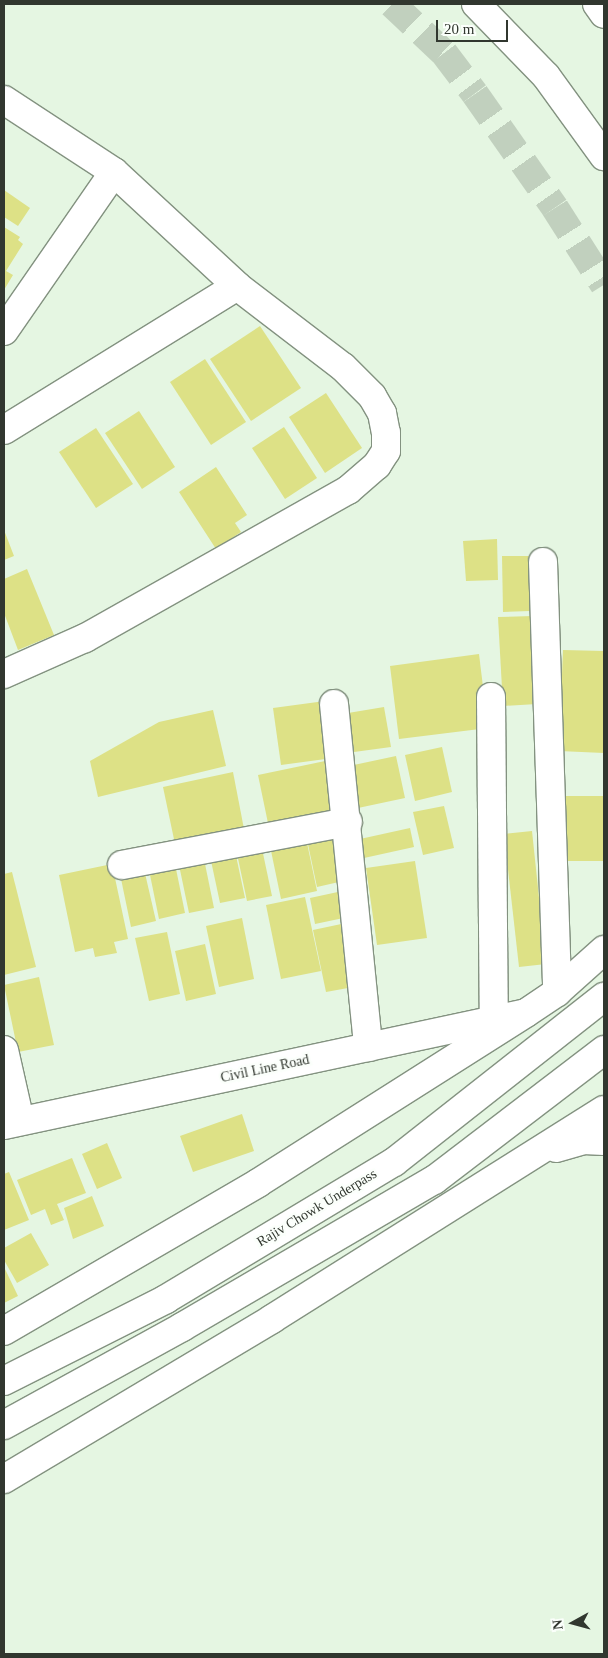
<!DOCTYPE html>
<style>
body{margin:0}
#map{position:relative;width:608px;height:1658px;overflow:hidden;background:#e5f6e2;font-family:Georgia,serif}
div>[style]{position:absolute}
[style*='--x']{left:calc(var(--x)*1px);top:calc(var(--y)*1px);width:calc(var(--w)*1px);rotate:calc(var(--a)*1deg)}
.building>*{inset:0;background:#dde186}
.major-tunnel>*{height:28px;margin-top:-14px;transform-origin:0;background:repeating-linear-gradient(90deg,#c1d0be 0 28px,transparent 0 42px)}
.roads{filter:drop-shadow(1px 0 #839280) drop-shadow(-1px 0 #839280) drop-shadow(0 1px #839280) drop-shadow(0 -1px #839280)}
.minor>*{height:28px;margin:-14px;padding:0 14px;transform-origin:14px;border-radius:14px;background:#fff}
.major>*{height:28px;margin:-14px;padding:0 14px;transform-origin:14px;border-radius:14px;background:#fff}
.highway>*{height:28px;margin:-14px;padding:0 14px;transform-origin:14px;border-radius:14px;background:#fff}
span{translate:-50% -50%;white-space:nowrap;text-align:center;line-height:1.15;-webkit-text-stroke:5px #fbfffb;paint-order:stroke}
.street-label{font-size:14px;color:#31372f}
.frame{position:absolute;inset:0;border:5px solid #31372f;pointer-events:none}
.north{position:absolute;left:548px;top:1598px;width:50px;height:50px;-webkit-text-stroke:4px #fbfffb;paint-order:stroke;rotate:263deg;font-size:14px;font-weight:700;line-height:20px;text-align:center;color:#31372f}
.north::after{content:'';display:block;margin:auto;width:18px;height:22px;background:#31372f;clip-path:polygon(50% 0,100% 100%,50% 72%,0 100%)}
.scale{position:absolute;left:436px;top:20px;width:72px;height:22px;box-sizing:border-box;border:2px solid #31372f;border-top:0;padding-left:6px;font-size:15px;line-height:18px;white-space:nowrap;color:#31372f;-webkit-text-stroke:4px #fbfffb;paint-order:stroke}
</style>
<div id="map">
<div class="building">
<div style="clip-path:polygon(4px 190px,30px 208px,18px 226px,4px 217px)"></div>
<div style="clip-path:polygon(4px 227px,20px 237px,18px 240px,23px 244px,6px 271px,13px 275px,4px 290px)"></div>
<div style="clip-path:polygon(260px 326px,301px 388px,251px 421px,210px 359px)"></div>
<div style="clip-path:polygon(205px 359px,246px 422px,211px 445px,170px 382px)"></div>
<div style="clip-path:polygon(326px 393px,362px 448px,325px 473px,289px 417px)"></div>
<div style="clip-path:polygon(139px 411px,175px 467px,142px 489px,105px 433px)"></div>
<div style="clip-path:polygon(284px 427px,317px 478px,285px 499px,252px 448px)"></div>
<div style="clip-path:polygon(96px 428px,133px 484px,96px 508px,59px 452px)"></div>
<div style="clip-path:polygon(216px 467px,247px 515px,235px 523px,241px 532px,216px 549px,179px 492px)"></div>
<div style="clip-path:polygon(4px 530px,14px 556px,4px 560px)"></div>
<div style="clip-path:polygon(497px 539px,498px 580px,466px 581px,463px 541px)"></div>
<div style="clip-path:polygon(502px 556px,529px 556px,530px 611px,503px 612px)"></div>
<div style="clip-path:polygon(27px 569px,54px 635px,18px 650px,4px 613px,4px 579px)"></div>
<div style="clip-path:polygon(533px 616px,537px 704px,503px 706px,498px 617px)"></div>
<div style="clip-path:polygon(563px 650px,604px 651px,604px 753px,559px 751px)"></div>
<div style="clip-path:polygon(479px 654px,488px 728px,399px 739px,390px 666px)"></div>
<div style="clip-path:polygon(325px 701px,333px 758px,281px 765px,273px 708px)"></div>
<div style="clip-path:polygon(384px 707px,391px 747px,354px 752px,348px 713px)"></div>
<div style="clip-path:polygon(213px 710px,226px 766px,98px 797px,90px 761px,159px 722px)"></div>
<div style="clip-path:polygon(442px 747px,452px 792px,415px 801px,405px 755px)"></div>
<div style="clip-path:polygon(396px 756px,405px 798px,358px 808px,349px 766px)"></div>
<div style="clip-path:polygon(330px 760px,341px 813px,269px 828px,258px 775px)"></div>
<div style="clip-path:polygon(233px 772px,244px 829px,175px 844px,163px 787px)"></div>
<div style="clip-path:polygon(556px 796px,604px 796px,604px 861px,556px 861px)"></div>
<div style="clip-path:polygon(444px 806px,454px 848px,423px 855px,413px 812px)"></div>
<div style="clip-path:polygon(341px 827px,352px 879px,317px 887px,306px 835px)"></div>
<div style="clip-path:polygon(410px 828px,414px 847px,364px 858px,360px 839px)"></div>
<div style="clip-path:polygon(532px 831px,546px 964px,519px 967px,504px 834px)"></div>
<div style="clip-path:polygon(306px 838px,317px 891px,281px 899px,270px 846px)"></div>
<div style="clip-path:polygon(261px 844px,272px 896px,247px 901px,236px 849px)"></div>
<div style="clip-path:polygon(235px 851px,245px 898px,220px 903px,210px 856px)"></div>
<div style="clip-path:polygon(204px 859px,214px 908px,189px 913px,179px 865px)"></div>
<div style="clip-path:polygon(415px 861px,427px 938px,377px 945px,366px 868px)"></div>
<div style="clip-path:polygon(112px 864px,128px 939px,114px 942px,117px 953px,95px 957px,93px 948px,75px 952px,59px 875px)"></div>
<div style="clip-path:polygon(175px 864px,185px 913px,159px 919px,149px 870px)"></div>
<div style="clip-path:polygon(144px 869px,156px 921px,131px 927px,120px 874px)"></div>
<div style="clip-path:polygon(12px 872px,36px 967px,4px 975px,4px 874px)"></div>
<div style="clip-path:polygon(347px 890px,353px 916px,315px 924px,310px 898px)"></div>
<div style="clip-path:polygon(305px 897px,321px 971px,281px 979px,266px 905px)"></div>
<div style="clip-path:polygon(242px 918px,254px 979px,219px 987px,206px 926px)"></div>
<div style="clip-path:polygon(346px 923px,359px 986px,326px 992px,313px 930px)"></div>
<div style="clip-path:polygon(167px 932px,180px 994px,149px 1001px,135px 938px)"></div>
<div style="clip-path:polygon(205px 944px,216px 994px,186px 1001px,175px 951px)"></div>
<div style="clip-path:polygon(39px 977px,54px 1045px,18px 1052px,4px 985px)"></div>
<div style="clip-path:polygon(242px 1114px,254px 1151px,193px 1172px,180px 1136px)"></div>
<div style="clip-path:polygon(107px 1143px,122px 1178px,97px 1189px,82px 1154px)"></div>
<div style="clip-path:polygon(72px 1158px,86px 1193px,57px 1204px,64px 1220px,51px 1225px,45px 1209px,31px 1215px,17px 1180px)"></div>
<div style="clip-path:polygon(9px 1172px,29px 1220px,4px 1230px,4px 1174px)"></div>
<div style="clip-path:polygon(92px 1196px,104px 1226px,73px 1239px,64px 1208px)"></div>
<div style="clip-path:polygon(31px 1233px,49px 1265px,17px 1283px,4px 1260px,4px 1248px)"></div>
<div style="clip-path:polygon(4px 1267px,18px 1296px,4px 1303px)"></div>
</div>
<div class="major-tunnel">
<div style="--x:392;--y:4;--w:71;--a:43.3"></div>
<div style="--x:444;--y:53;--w:51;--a:52.9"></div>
<div style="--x:475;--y:94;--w:139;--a:54.9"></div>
<div style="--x:555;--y:208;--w:91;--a:57.5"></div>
</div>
<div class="roads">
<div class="minor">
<div style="--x:4;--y:100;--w:131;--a:33.2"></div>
<div style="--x:114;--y:172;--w:168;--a:42.8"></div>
<div style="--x:237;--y:286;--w:133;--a:37.4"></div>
<div style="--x:343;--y:367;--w:41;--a:45"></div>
<div style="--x:372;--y:396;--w:20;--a:60"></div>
<div style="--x:382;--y:413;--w:20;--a:79"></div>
<div style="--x:386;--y:433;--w:18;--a:90"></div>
<div style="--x:386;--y:451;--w:17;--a:123"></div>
<div style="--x:377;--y:465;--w:38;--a:139"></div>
<div style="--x:348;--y:490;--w:302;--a:150.6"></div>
<div style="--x:85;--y:638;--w:89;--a:156"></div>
<div style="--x:4;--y:331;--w:193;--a:-55.3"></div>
<div style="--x:4;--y:430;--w:274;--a:-31.7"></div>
<div style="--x:543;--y:562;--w:430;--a:88.1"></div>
<div style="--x:491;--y:697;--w:323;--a:89.5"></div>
<div style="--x:334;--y:704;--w:345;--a:84.3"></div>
<div style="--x:122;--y:865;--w:230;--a:-10.8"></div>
<div style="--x:4;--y:1050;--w:73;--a:77.3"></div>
<div style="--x:4;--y:1125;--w:530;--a:-12.09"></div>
</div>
<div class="major">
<div style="--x:476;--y:4;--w:100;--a:45.8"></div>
<div style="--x:546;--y:76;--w:99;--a:54.1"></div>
<div style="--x:556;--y:1148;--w:29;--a:-16"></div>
<div style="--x:584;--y:1140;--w:20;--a:3"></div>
<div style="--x:4;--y:1331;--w:294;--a:-30.2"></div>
<div style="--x:258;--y:1183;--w:317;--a:-32.4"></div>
<div style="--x:526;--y:1013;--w:37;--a:-34"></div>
<div style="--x:557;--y:992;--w:63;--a:-41.8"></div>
<div style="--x:4;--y:1381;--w:182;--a:-26.8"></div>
<div style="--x:166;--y:1299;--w:266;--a:-31"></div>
<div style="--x:394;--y:1162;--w:267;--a:-38.2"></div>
<div style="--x:4;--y:1425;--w:203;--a:-28.8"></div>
<div style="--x:182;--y:1327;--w:292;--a:-30.3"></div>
<div style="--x:434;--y:1180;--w:214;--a:-37.4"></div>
<div style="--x:4;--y:1479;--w:312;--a:-30.8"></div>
<div style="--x:272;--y:1319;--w:392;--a:-32.2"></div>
</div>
<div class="highway">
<div style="--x:597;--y:4;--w:12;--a:55"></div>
</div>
</div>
<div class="street-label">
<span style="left:265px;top:1069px;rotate:-12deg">Civil Line Road</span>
<span style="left:317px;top:1208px;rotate:-31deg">Rajiv Chowk Underpass</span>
</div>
<div class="frame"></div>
<div class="north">N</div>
<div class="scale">20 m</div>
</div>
